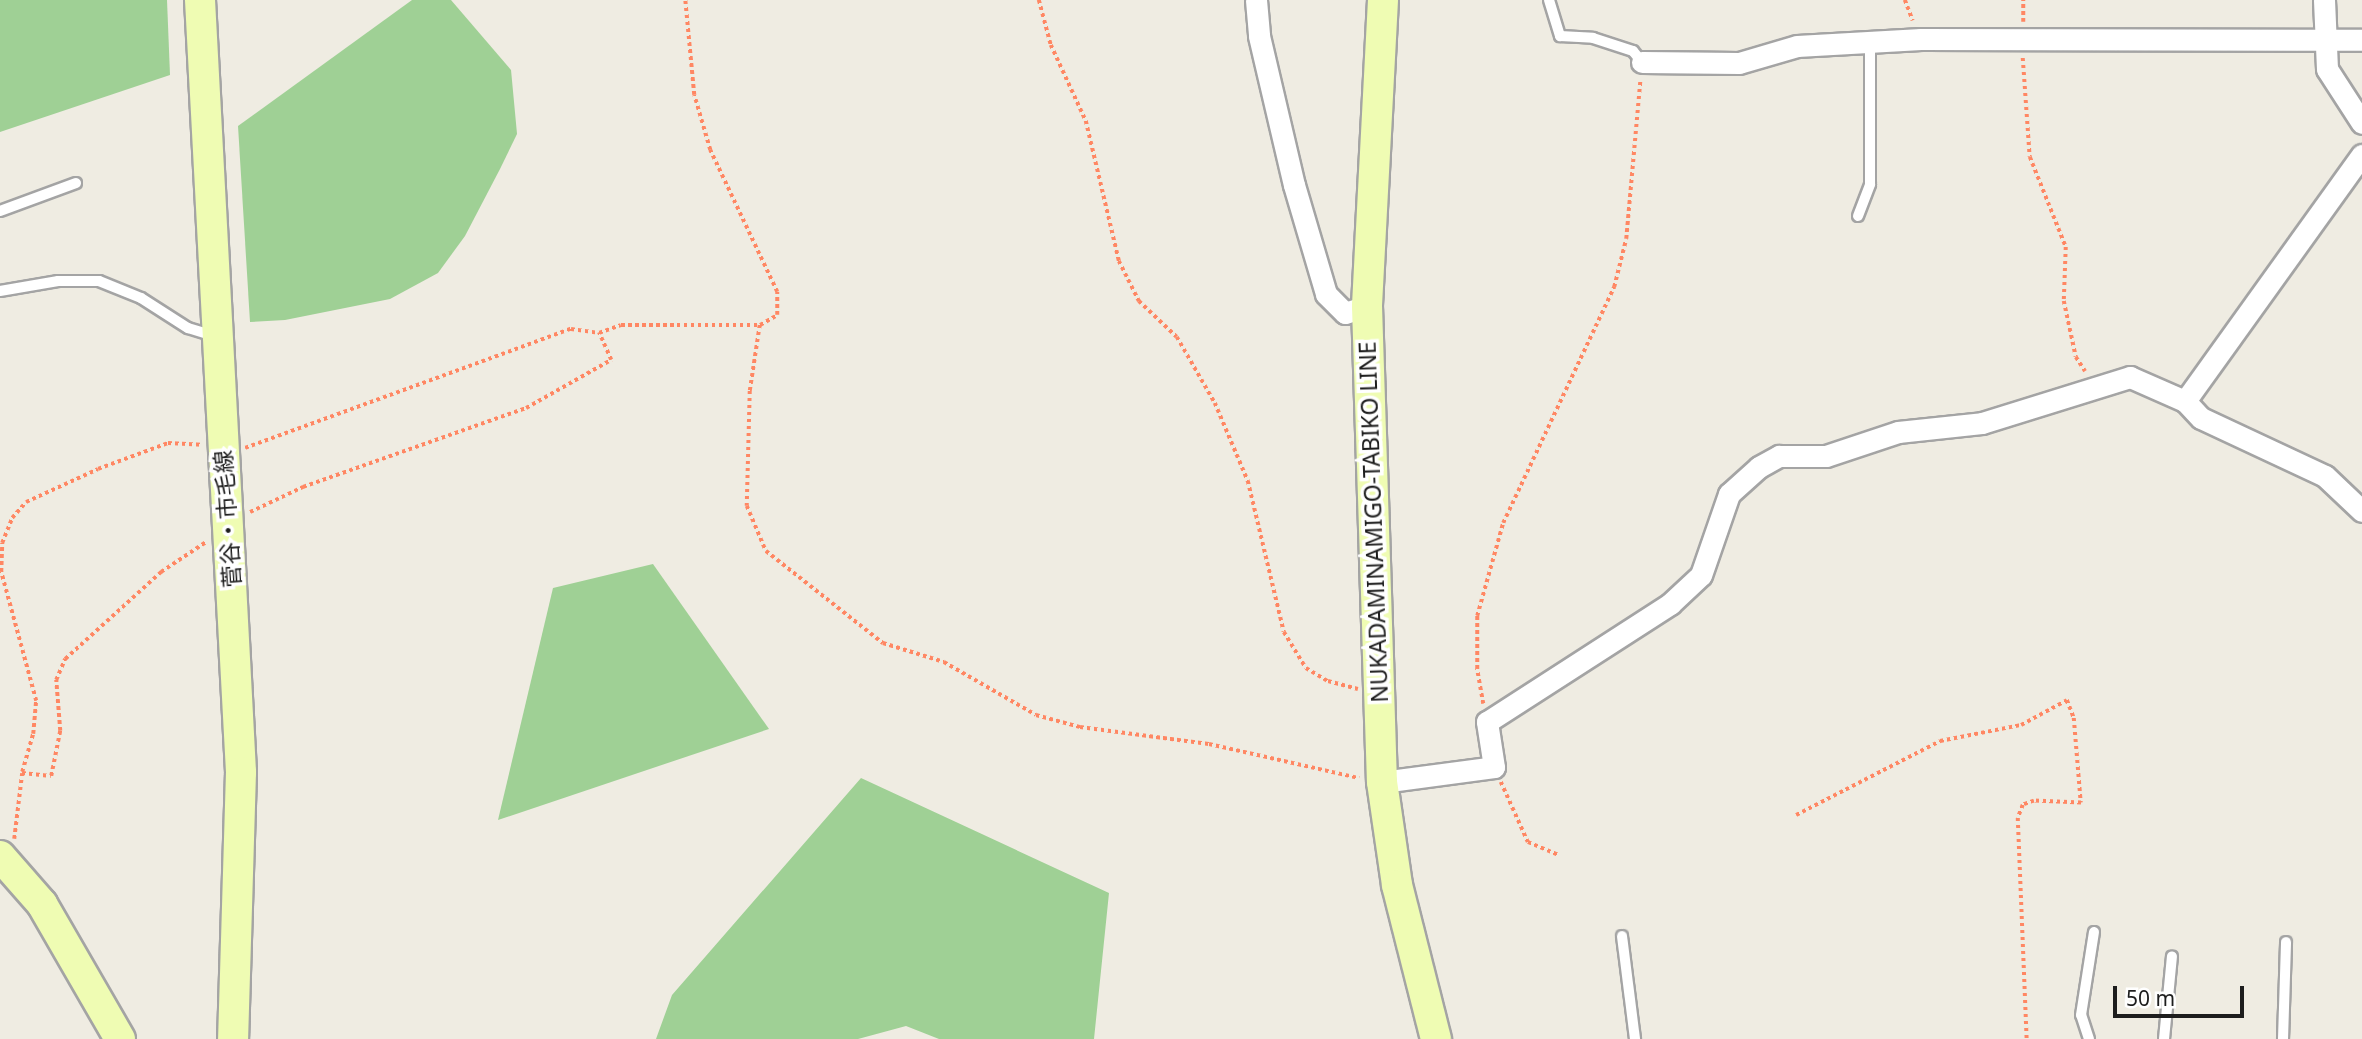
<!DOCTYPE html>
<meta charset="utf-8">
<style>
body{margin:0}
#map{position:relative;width:2362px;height:1039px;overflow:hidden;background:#efece2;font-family:"Noto Sans","Noto Sans JP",sans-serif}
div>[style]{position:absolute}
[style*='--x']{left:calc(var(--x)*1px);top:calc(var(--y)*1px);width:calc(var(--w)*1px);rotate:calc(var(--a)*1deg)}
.forest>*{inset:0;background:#9fd095}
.path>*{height:3.5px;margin-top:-1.75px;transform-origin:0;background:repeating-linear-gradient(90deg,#ff8763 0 3.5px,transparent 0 7px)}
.roads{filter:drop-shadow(2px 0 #a4a4a4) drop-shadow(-2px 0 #a4a4a4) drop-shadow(0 2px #a4a4a4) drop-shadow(0 -2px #a4a4a4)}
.lane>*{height:10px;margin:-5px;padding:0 5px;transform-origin:5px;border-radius:5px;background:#fff}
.street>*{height:21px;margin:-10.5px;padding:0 10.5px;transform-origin:10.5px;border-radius:10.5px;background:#fff}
.secondary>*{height:30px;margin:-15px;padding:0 15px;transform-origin:15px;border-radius:15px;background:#effcb3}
span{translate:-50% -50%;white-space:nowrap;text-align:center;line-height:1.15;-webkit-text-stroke:7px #fff;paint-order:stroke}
.street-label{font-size:23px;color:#1d1d1d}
.scale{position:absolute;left:2113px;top:986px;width:131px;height:32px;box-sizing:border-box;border:4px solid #1d1d1d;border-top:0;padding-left:9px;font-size:21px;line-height:24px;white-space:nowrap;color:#1d1d1d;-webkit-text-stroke:5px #fff;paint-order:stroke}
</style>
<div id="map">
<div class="forest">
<div style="clip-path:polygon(0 0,167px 0,170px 75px,0 132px)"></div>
<div style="clip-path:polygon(412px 0,451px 0,511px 70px,517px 134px,500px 169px,465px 236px,438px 273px,390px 299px,285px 320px,250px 322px,238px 126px)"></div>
<div style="clip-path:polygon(653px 564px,769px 729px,498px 820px,553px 588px)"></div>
<div style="clip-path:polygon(861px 778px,1109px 893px,1094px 1039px,939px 1039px,906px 1026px,858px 1039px,656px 1039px,672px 995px)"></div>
</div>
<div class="path">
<div style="--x:1039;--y:0;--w:47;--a:75.1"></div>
<div style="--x:1051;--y:45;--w:84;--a:65.3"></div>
<div style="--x:1086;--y:121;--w:144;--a:76.7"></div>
<div style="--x:1119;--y:261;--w:45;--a:63.4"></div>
<div style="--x:1139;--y:301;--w:52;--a:43.5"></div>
<div style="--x:1177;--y:337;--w:76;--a:60.1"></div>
<div style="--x:1215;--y:403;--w:85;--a:67.1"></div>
<div style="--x:1248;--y:481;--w:155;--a:76.6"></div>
<div style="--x:1284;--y:632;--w:42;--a:58.6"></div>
<div style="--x:1306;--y:668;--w:26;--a:31"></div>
<div style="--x:1328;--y:681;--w:31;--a:15"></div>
<div style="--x:1905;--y:0;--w:22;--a:69"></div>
<div style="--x:2023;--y:22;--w:22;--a:-90"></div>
<div style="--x:2023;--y:58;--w:99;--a:86"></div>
<div style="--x:2030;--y:157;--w:97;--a:68.2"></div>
<div style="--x:2066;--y:247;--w:54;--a:92.1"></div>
<div style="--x:2064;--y:301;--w:57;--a:77.9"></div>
<div style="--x:2076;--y:357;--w:17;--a:57"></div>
<div style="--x:760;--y:325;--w:67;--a:98.6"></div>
<div style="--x:750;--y:391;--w:115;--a:91.5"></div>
<div style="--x:747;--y:506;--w:49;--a:67.1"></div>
<div style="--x:766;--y:551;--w:149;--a:38.2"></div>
<div style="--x:883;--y:643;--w:64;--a:17.3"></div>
<div style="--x:944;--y:662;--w:106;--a:29.9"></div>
<div style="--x:1036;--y:715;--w:46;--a:15.3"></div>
<div style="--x:1080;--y:727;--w:130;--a:7.5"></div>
<div style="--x:1209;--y:744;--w:154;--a:12.8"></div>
<div style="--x:245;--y:448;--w:347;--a:-20.1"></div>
<div style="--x:571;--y:329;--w:28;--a:8"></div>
<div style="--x:250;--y:512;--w:59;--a:-25.3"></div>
<div style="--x:303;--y:487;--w:237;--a:-19.5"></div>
<div style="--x:526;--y:408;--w:98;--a:-29.5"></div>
<div style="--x:611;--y:360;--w:30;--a:-114"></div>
<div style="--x:599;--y:333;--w:23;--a:-20"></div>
<div style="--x:621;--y:325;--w:139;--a:0"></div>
<div style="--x:760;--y:325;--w:20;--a:-30"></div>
<div style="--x:777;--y:315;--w:23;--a:-90"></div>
<div style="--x:777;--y:292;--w:157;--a:-115.3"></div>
<div style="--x:710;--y:150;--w:57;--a:-106.2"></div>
<div style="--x:694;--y:95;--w:95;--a:-95.4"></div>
<div style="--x:1483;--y:704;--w:36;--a:-100"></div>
<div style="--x:1477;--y:669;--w:53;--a:-90"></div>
<div style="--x:1477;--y:616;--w:97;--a:-74.4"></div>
<div style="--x:1503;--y:523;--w:261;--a:-64.8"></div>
<div style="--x:1614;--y:287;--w:49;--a:-76"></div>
<div style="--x:1626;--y:239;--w:159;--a:-84.9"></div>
<div style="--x:22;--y:772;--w:40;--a:-74"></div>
<div style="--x:33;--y:734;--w:33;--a:-85"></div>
<div style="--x:36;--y:701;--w:134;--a:-105.2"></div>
<div style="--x:1;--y:572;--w:29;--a:-88"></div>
<div style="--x:2;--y:543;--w:27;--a:-68"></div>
<div style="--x:12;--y:518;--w:21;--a:-49"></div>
<div style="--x:26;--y:502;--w:79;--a:-24.6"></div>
<div style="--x:98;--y:469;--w:75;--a:-20.4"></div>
<div style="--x:168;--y:443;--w:34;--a:3"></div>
<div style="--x:1501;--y:782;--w:66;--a:65.8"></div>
<div style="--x:1528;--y:842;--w:33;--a:23"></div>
<div style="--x:1796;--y:815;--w:162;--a:-27.2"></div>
<div style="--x:1940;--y:741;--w:83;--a:-11.2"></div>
<div style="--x:2021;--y:725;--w:52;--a:-28.5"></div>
<div style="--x:2067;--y:700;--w:19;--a:69"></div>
<div style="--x:2074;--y:718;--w:85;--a:85.3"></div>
<div style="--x:2081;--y:803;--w:47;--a:-177.6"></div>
<div style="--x:2034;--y:801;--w:12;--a:160"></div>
<div style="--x:2023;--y:805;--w:14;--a:111"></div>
<div style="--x:2018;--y:818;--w:221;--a:87.7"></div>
<div style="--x:14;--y:839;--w:66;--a:-83.1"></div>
<div style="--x:22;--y:773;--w:29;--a:6"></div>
<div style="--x:51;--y:776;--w:46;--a:-78.7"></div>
<div style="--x:60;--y:731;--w:51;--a:-94.5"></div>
<div style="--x:56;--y:680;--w:23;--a:-67"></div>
<div style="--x:65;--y:659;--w:130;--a:-42.2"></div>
<div style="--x:161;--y:572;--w:54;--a:-33.7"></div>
</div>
<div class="roads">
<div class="lane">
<div style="--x:1549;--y:0;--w:38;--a:73"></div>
<div style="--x:1560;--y:36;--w:33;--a:3"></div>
<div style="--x:1593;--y:38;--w:42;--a:18"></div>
<div style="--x:1633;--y:51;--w:14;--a:51"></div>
<div style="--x:0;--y:211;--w:81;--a:-20.2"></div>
<div style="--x:1858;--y:216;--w:34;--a:-69"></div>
<div style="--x:1870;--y:184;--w:142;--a:-90"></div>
<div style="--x:0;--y:291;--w:59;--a:-9.8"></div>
<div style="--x:58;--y:281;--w:41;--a:0"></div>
<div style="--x:99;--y:281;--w:45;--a:22"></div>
<div style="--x:141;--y:298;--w:56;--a:32.6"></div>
<div style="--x:188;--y:328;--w:27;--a:17"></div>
<div style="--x:1622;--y:936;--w:104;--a:82.8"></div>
<div style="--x:2089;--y:1039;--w:25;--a:-108"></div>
<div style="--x:2081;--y:1015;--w:84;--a:-81.1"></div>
<div style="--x:2164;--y:1039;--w:83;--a:-84.5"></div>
<div style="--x:2283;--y:1039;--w:97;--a:-88.2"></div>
</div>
<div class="street">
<div style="--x:1256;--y:0;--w:36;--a:85"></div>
<div style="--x:1259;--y:36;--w:153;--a:76.8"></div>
<div style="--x:1294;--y:185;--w:114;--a:73.6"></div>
<div style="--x:1326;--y:294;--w:27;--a:45"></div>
<div style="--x:1345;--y:313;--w:23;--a:-18"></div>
<div style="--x:2324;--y:0;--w:69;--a:87.5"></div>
<div style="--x:2327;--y:69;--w:64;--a:57.1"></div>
<div style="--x:1642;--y:62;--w:97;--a:0.6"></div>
<div style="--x:1739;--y:63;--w:60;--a:-16.3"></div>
<div style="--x:1797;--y:46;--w:124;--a:-3.2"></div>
<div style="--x:1921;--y:39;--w:441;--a:0.1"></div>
<div style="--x:2185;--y:401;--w:303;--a:-54.3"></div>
<div style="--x:1382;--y:782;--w:113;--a:-7.6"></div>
<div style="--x:1494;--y:767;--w:46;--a:-98.8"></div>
<div style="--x:1487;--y:722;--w:218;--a:-32.8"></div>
<div style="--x:1670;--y:604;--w:42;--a:-43.1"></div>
<div style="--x:1701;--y:575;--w:86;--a:-70.9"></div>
<div style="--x:1729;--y:494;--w:40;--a:-42"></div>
<div style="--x:1759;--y:467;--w:23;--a:-29"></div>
<div style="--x:1779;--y:456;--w:47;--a:0"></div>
<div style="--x:1826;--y:456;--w:76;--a:-18.4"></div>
<div style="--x:1898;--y:432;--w:84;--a:-6.1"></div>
<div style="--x:1982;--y:423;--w:155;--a:-17.3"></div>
<div style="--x:2130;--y:377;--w:60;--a:23.6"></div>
<div style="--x:2185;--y:401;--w:23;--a:47"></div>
<div style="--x:2201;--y:418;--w:137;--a:25.1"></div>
<div style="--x:2325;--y:476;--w:51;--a:43.4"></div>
</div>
<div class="secondary">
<div style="--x:200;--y:0;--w:773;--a:86.96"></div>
<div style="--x:241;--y:772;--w:267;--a:91.7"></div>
<div style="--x:1383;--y:0;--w:306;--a:93"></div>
<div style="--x:1367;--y:306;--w:476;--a:88.2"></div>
<div style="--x:1382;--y:782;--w:104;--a:81.7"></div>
<div style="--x:1397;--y:885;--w:159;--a:75.8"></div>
<div style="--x:0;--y:856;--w:64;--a:48.8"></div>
<div style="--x:42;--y:904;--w:156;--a:60"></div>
</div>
</div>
<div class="street-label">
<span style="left:227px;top:519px;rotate:-94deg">菅谷・市毛線</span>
<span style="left:1373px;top:522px;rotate:-92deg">NUKADAMINAMIGO-TABIKO LINE</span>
</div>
<div class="scale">50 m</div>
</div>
